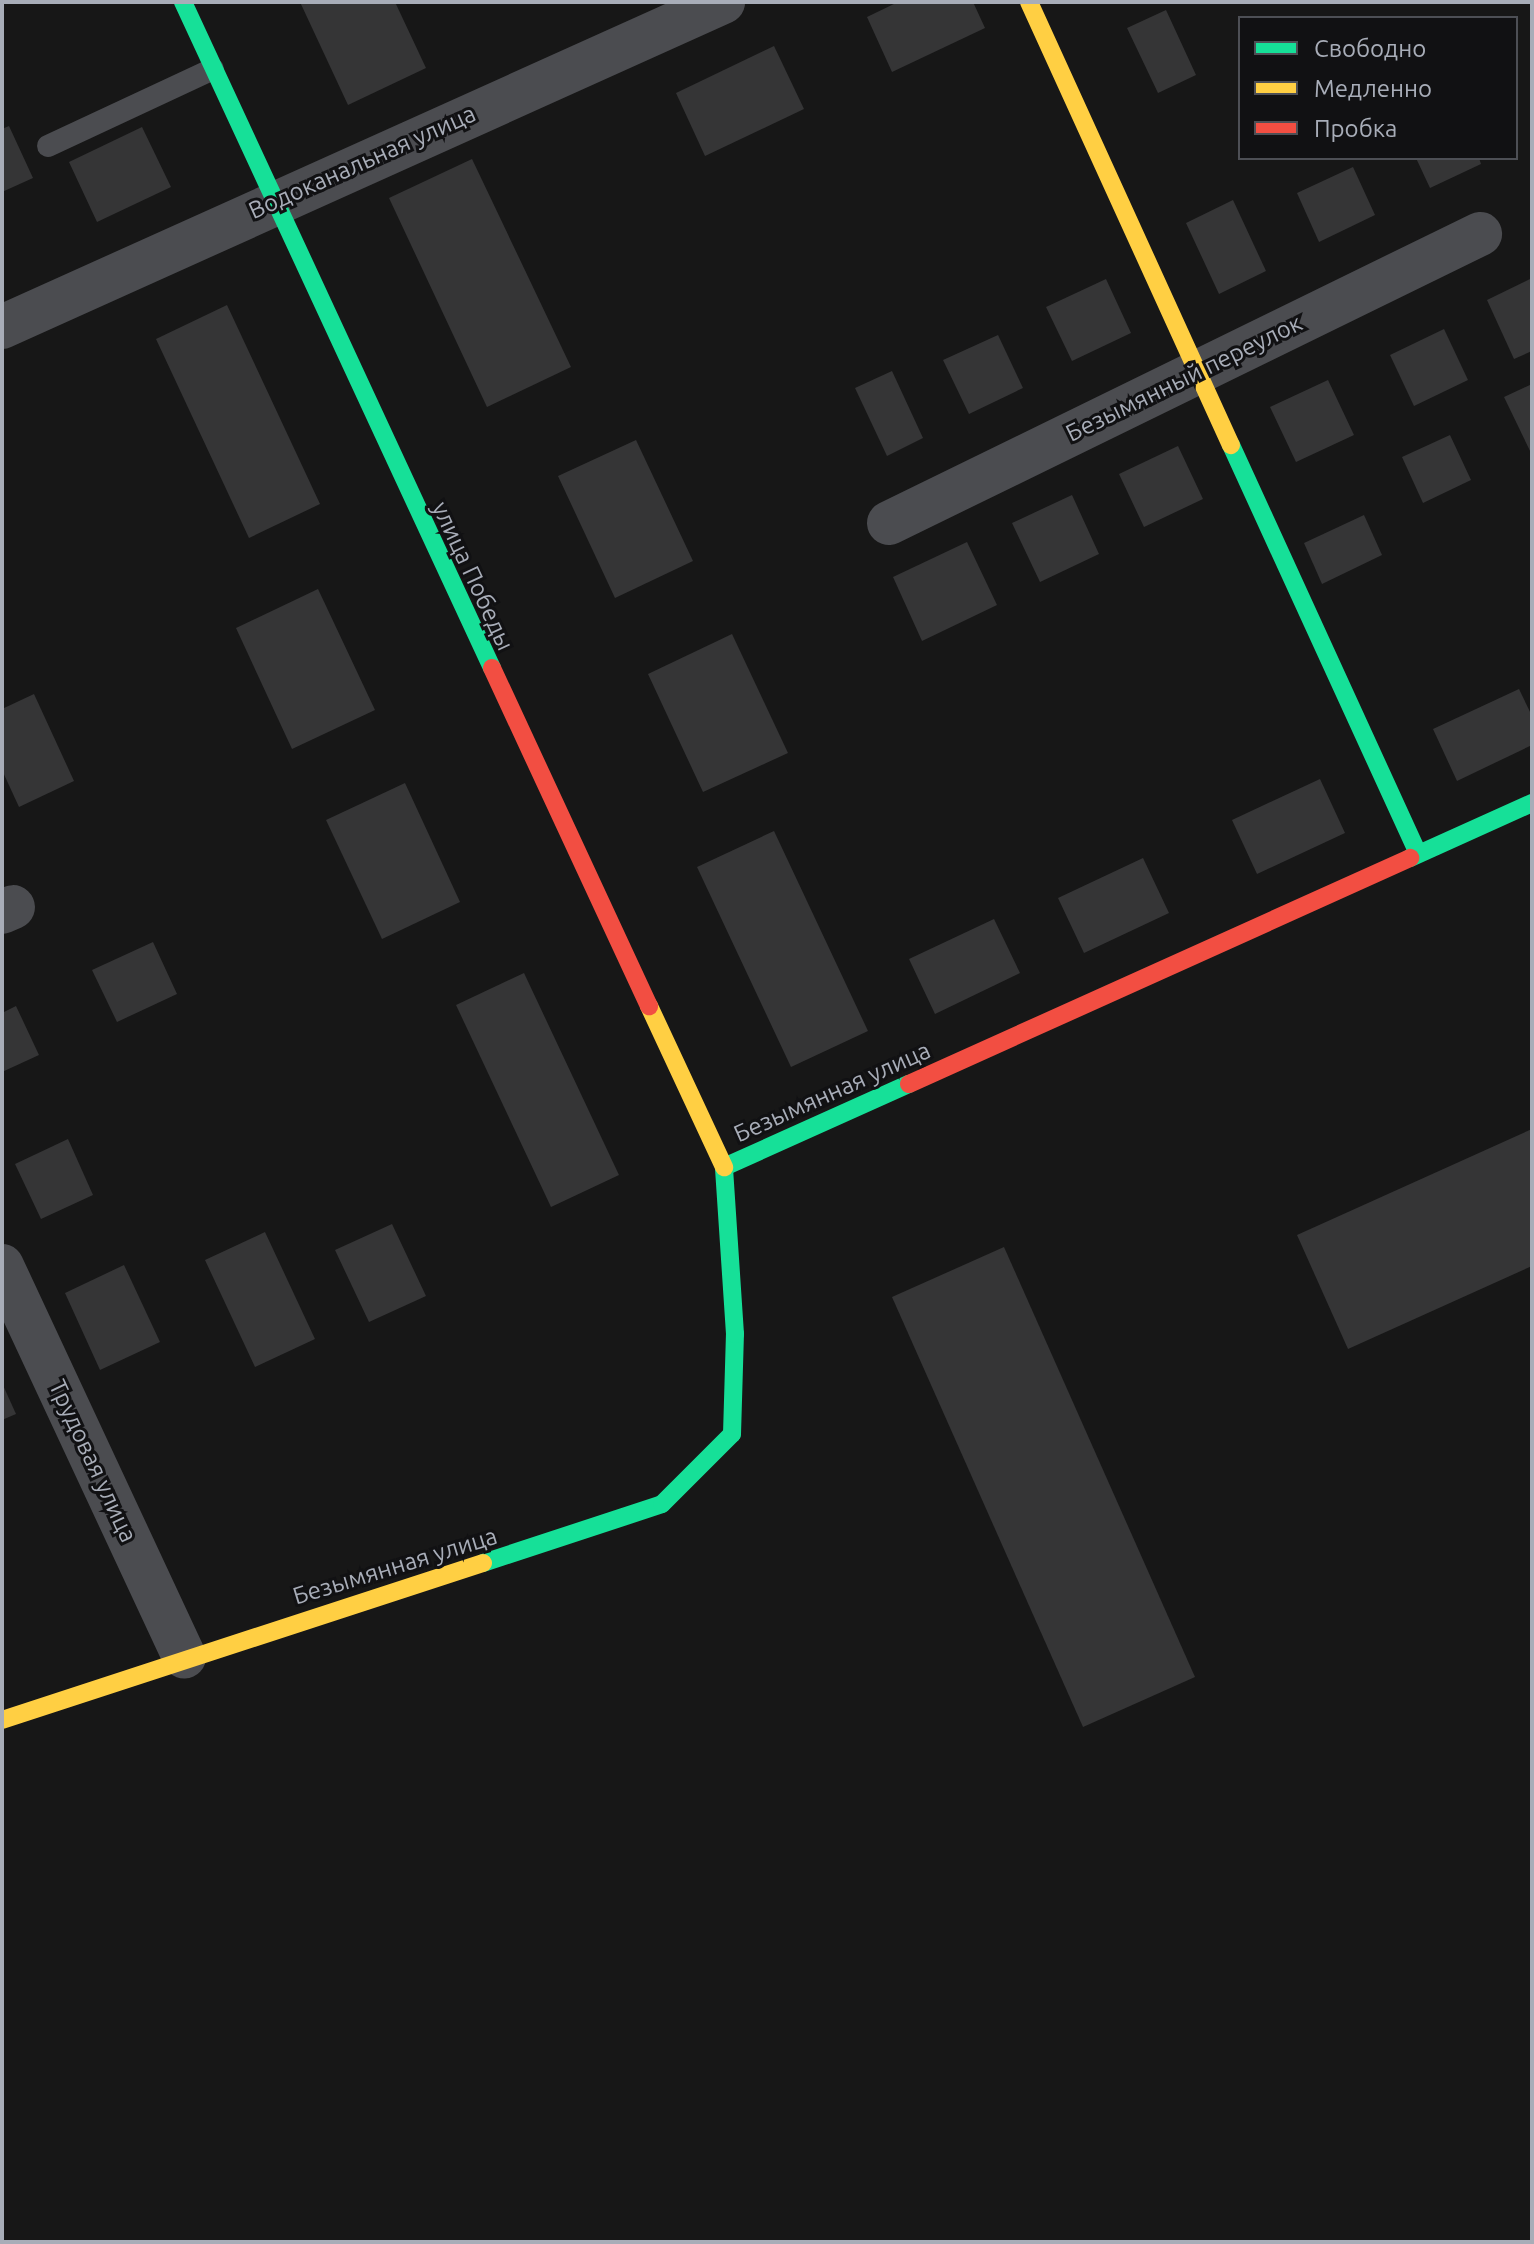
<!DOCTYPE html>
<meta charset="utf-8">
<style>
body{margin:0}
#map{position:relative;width:1534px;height:2244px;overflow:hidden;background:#171717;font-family:Ubuntu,sans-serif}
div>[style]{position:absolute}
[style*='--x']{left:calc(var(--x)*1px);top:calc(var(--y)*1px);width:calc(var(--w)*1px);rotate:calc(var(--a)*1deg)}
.building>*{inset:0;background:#353536}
.lane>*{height:22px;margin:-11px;padding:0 11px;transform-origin:11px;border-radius:11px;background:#4b4c50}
.street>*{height:44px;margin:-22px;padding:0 22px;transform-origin:22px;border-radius:22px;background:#4b4c50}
.fast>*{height:18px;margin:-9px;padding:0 9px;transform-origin:9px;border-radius:9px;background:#16e098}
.slow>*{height:18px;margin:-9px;padding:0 9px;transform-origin:9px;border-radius:9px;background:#ffcf43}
.jam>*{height:18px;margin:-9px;padding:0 9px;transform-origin:9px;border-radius:9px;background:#f24e42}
span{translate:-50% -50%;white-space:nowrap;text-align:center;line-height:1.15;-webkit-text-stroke:6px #111113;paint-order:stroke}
.street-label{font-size:24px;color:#a8adb8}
.frame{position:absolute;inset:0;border:4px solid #a8adb8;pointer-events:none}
.legend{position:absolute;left:1238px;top:16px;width:280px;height:144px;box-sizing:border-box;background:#111113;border:2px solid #4d4f55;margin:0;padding:10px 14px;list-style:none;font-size:24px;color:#a8adb8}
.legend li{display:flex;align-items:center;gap:16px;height:40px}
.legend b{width:40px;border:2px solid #4d4f55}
</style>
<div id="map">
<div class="building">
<div style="clip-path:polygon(300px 2px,395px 2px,426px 68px,348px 105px)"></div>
<div style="clip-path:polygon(898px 2px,973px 2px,985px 28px,892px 72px,867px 17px)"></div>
<div style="clip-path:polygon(1166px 10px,1196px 75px,1158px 93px,1127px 28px)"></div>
<div style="clip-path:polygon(774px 46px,804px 109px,705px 156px,676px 93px)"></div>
<div style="clip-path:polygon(9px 126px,33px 178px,2px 192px,2px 129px)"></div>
<div style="clip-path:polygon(142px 127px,171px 187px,97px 222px,69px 162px)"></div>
<div style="clip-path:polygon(1416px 158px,1479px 158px,1481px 164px,1430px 188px)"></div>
<div style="clip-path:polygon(472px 159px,571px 367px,487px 407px,389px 198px)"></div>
<div style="clip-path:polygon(1353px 167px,1375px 215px,1319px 242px,1297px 193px)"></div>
<div style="clip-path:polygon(1233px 200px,1266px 271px,1219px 294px,1186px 223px)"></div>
<div style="clip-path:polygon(1532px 278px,1532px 351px,1514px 359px,1487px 300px)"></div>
<div style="clip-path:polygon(1106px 279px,1131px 333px,1072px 361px,1046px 307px)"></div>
<div style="clip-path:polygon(227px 305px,320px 504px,249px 538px,156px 339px)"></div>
<div style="clip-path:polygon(1444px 329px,1468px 380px,1414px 406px,1390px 355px)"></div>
<div style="clip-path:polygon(998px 335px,1023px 388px,969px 414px,943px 360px)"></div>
<div style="clip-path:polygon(892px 371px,923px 438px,887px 456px,855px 388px)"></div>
<div style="clip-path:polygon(1328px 380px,1354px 435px,1296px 462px,1270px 407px)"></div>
<div style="clip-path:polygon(1532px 384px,1532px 455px,1504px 397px)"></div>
<div style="clip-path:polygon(1450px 435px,1471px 480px,1423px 503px,1402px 457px)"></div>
<div style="clip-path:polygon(636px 440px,693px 561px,615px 598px,558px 476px)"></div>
<div style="clip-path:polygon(1178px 446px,1203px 499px,1144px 527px,1119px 474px)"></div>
<div style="clip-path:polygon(1072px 495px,1099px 554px,1040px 582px,1012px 523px)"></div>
<div style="clip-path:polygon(1364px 515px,1382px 555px,1322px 584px,1304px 543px)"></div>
<div style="clip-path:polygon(967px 542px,997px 605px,922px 641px,893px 577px)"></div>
<div style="clip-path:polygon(318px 589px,375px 710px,292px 749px,236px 628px)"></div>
<div style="clip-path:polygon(732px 634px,788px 753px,703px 792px,648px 674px)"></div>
<div style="clip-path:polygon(1519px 689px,1532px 716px,1532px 745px,1457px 781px,1433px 729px)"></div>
<div style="clip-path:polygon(34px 694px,74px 781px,19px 807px,2px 770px,2px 709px)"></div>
<div style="clip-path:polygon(1320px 779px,1345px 833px,1257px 874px,1232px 820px)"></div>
<div style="clip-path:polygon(405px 783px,460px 902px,382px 939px,326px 820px)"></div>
<div style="clip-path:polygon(774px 831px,868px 1031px,791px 1067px,697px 867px)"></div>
<div style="clip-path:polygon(1143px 858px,1169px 913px,1084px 953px,1058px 898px)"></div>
<div style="clip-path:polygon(994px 919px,1020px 973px,935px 1014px,909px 959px)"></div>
<div style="clip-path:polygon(153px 942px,177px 994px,117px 1022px,92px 970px)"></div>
<div style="clip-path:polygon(524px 973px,619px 1175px,551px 1207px,456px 1005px)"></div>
<div style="clip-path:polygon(16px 1006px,39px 1055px,2px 1072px,2px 1013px)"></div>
<div style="clip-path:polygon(1532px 1129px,1532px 1266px,1348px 1349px,1297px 1235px)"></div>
<div style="clip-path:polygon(68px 1139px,93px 1195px,41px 1219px,15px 1164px)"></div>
<div style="clip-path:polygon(392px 1224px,426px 1296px,369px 1322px,335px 1250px)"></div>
<div style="clip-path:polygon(265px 1232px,315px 1339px,255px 1367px,205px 1260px)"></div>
<div style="clip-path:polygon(1004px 1247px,1195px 1677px,1083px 1727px,892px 1297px)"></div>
<div style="clip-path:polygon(124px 1265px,160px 1342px,100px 1370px,65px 1293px)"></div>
<div style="clip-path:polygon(2px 1383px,16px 1414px,2px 1420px)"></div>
</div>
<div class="lane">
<div style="--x:48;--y:146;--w:182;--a:-25"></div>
</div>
<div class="street">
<div style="--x:2;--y:327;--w:791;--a:-24.26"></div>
<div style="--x:889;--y:523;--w:658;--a:-26.06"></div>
<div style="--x:2;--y:912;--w:12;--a:-24"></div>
<div style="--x:2;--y:1266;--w:431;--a:65"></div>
</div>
<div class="fast">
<div style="--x:183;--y:2;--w:734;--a:65.11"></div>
<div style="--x:1231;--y:445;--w:449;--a:65.4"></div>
<div style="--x:1410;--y:858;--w:134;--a:-24.3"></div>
<div style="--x:483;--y:1563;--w:188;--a:-18.2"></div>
<div style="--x:662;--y:1504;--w:99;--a:-45"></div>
<div style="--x:732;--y:1434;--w:100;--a:-88.3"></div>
<div style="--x:735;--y:1334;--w:167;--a:-93.8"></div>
<div style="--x:724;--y:1167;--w:203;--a:-24.2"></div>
</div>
<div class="slow">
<div style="--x:1029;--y:2;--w:487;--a:65.5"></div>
<div style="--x:649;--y:1006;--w:178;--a:65"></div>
<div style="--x:2;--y:1720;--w:506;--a:-18.08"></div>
</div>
<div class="jam">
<div style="--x:492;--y:668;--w:373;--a:65.1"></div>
<div style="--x:909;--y:1084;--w:550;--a:-24.28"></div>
</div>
<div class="street-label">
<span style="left:362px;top:162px;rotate:-24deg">Водоканальная улица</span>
<span style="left:1184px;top:378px;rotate:-26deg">Безымянный переулок</span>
<span style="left:473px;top:576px;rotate:65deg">улица Победы</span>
<span style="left:832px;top:1092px;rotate:-24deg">Безымянная улица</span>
<span style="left:93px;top:1461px;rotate:65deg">Трудовая улица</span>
<span style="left:395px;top:1566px;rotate:-17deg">Безымянная улица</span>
</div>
<div class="frame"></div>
<ul class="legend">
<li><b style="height:10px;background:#16e098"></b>Свободно</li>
<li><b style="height:10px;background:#ffcf43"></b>Медленно</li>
<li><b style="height:10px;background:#f24e42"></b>Пробка</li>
</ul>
</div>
